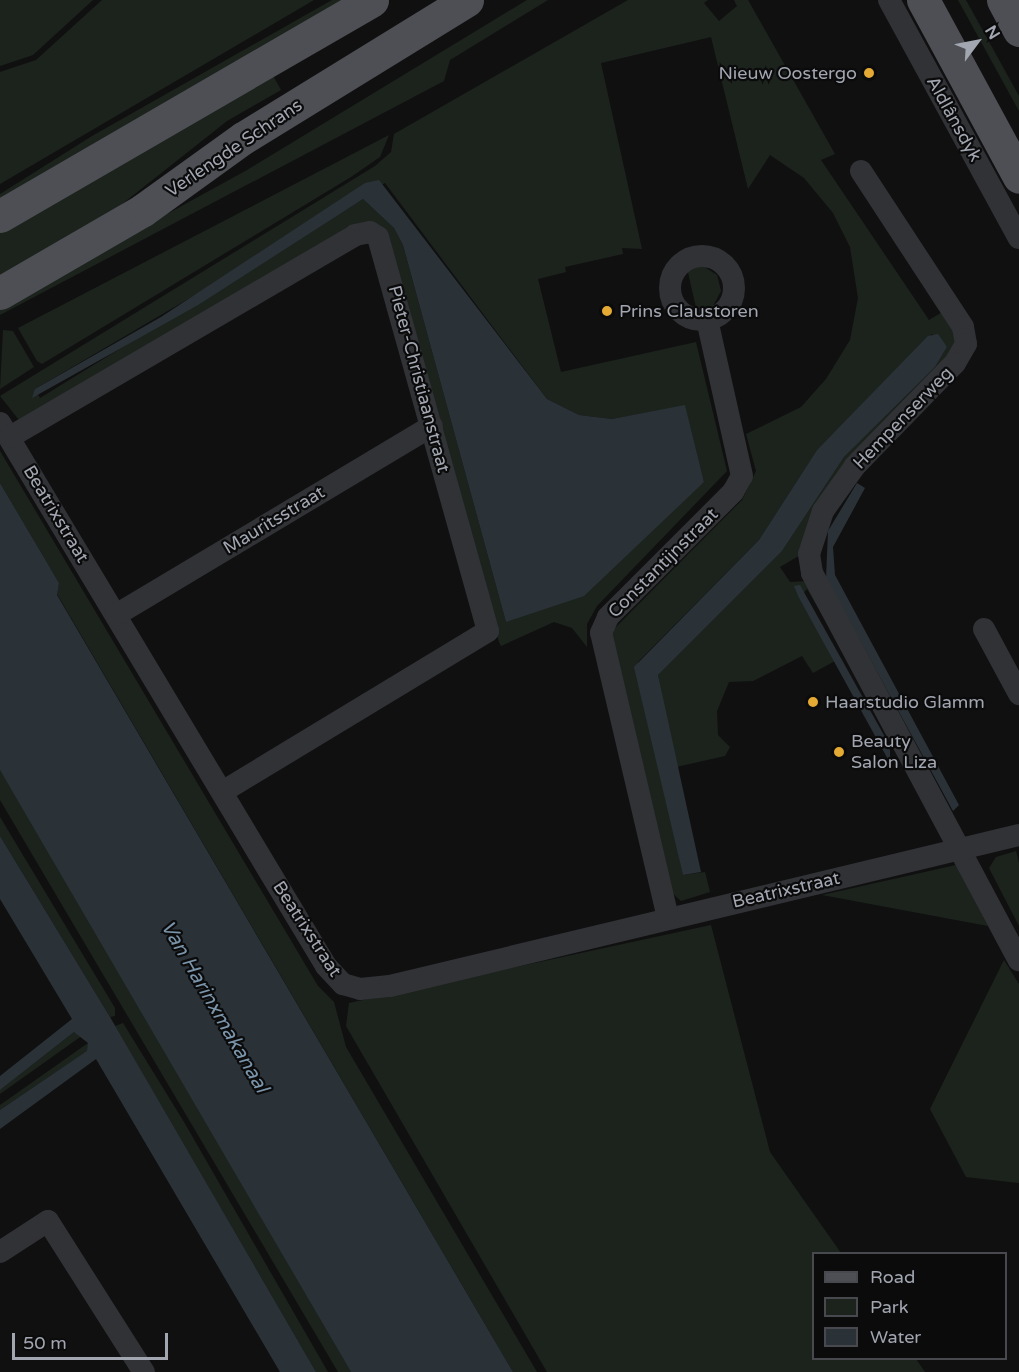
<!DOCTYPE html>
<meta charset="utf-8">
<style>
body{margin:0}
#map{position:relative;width:1019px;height:1372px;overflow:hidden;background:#101011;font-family:"Varela Round",sans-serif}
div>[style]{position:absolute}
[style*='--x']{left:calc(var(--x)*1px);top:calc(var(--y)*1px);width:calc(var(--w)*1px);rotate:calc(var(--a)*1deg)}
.green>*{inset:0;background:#1c231d}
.water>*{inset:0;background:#2a3238}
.minor>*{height:22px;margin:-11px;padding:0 11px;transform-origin:11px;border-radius:11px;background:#313236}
.minor>.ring{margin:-11px;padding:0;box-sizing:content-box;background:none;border:22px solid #313236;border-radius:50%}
.primary>*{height:33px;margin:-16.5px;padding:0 16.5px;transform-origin:16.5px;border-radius:16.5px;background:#4d4f54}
.dots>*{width:16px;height:16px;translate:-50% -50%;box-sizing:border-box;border:3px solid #0b0b0c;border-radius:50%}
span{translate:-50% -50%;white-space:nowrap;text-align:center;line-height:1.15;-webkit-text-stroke:4.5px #0b0b0c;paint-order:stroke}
.poi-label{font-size:18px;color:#a2a6b1}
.right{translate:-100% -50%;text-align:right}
.left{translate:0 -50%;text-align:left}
.street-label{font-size:18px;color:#a2a6b1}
.water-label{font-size:20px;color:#7a94aa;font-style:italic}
.legend{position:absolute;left:812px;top:1252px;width:195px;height:108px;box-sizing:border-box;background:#0b0b0c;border:2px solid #47494e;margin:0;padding:8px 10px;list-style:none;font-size:18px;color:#a2a6b1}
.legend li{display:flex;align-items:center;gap:12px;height:30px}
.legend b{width:30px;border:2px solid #47494e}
.north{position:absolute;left:947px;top:12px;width:60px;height:60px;-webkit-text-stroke:4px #0b0b0c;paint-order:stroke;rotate:58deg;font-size:16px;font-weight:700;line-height:24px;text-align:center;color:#a2a6b1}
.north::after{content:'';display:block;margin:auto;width:21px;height:27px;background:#a2a6b1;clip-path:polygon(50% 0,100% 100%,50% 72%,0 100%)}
.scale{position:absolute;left:12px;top:1333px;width:156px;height:27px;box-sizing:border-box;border:3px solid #a2a6b1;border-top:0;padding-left:8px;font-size:18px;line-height:21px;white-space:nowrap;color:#a2a6b1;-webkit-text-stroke:4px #0b0b0c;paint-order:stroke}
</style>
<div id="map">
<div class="green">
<div style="clip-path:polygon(0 0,93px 0,33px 55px,0 66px)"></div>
<div style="clip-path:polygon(102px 0,314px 0,0 184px,0 72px,36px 60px)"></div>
<div style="clip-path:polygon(332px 0,347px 0,0 203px,0 194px,92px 136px)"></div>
<div style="clip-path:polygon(527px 0,548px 0,450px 60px,444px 81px,0 315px,0 306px,247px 170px)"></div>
<div style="clip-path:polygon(evenodd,628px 0,708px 0,704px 3px,719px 21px,737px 6px,734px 0,748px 0,835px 154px,821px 160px,929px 320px,944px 311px,960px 335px,943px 367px,802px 554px,780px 567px,790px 582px,808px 581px,848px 659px,807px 589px,799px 598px,835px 661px,813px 673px,802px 656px,753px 681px,729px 682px,717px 711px,718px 735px,730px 747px,725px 756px,676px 767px,658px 675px,782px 551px,844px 457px,935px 367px,947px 347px,932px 334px,817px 450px,759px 540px,638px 662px,683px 875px,705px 872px,710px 892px,681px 901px,671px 892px,609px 634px,742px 500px,756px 471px,746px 434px,801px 407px,826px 379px,850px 340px,858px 298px,850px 247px,833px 213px,804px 178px,770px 155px,748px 189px,711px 37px,601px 63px,642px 249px,622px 248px,623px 254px,565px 267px,566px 272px,538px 279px,561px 372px,696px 342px,727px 471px,597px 606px,587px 624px,587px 647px,572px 628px,554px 622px,501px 646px,499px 642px,378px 227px,19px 420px,0 396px,375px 166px,391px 152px,394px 134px,628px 0,385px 183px,547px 399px,579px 415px,612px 419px,685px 406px,704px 482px,651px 528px,506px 622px,403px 245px,394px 228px,363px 199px,40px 398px,35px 389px,385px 183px)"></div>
<div style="clip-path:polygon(958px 0,966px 0,1019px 96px,1019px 111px)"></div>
<div style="clip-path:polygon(271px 72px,281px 90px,227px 121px,112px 212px,0 277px,0 229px)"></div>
<div style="clip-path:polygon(389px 135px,380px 157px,351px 177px,42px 364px,37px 361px,18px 328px)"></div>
<div style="clip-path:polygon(703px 266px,717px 275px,721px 291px,713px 306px,697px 312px,687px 268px)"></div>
<div style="clip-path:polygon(3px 330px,13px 331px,34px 367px,0 389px)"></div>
<div style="clip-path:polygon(0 451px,318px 986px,334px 1002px,346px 1047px,537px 1372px,513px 1372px,57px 594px,59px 583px,0 483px)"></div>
<div style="clip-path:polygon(0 770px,44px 842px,351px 1372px,338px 1372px,0 800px)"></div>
<div style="clip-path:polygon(0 817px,115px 1008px,115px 1016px,110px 1017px,0 836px)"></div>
<div style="clip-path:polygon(1016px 851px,1019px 863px,1019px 926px,989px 868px,996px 857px)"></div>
<div style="clip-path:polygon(956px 865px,988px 926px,822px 895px)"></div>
<div style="clip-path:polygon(711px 925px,770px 1152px,841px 1253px,814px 1254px,814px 1358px,916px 1359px,925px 1372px,547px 1372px,346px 1026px,349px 1003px)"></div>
<div style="clip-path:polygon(1004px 960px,1019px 984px,1019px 1183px,966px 1177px,930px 1109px)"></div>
<div style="clip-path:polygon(123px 1023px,184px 1122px,328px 1372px,316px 1372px,115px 1026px)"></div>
<div style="clip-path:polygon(74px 1032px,83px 1035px,0 1094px,0 1090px)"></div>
<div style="clip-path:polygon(88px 1043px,88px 1051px,0 1110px,0 1105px)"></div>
</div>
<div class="water">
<div style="clip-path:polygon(379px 180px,547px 399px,579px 415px,612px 419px,685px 405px,704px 482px,584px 596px,506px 622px,403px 245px,394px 228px,363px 199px,198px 305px,32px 398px,35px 389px,161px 317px,365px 183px)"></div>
<div style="clip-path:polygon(938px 334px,947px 347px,935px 367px,844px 457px,782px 551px,658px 675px,701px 872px,683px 875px,634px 667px,759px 540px,817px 450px,928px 336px)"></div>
<div style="clip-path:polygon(0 483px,59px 583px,57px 595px,513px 1372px,351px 1372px,0 770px)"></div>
<div style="clip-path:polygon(857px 483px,865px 488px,833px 547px,835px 575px,959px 805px,953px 811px,826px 578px,828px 531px)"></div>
<div style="clip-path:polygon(800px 585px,890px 746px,890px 763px,799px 598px,794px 586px)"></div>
<div style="clip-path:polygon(0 836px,110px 1017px,316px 1372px,280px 1372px,96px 1059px,0 1129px,0 1110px,87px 1051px,88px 1043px,74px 1032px,0 1090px,0 1076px,72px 1019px,0 899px)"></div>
</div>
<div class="minor">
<div style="--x:889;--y:0;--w:271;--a:61.4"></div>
<div style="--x:861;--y:171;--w:186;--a:56.8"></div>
<div style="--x:963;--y:327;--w:17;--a:80"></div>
<div style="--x:966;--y:344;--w:22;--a:120"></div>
<div style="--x:955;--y:363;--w:144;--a:134.2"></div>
<div style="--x:855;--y:466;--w:55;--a:125.4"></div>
<div style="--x:823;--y:511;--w:45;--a:108"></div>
<div style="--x:809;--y:554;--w:19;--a:81"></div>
<div style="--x:812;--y:573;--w:439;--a:61.9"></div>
<div class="ring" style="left:670px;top:256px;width:42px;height:42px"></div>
<div style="--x:0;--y:423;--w:633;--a:59.02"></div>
<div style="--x:326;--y:966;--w:25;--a:47"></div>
<div style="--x:343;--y:984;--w:18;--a:16"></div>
<div style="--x:360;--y:989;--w:30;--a:-6"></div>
<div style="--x:390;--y:986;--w:647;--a:-13.5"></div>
<div style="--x:10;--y:437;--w:400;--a:-30.3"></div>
<div style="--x:355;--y:235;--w:15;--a:-11"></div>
<div style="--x:370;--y:232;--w:9;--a:32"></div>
<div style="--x:378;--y:237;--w:409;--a:74.4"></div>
<div style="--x:488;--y:631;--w:311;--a:148.8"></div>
<div style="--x:116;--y:615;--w:368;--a:-30.9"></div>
<div style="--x:984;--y:629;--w:74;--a:61.7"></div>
<div style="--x:668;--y:918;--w:293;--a:-103.2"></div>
<div style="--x:601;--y:633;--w:17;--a:-66"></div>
<div style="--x:608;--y:617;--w:177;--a:-45"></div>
<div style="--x:733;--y:492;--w:18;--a:-61"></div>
<div style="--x:742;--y:476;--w:160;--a:-102.6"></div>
<div style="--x:0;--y:1252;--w:57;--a:-32.9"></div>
<div style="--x:48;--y:1221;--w:179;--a:57.6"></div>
</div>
<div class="primary">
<div style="--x:923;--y:0;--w:201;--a:61.5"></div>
<div style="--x:1003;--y:0;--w:34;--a:62"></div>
<div style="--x:0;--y:216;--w:430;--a:-30.1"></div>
<div style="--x:0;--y:293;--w:165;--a:-30.1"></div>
<div style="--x:143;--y:210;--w:123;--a:-35.8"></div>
<div style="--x:243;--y:138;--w:263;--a:-31.6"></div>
</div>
<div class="dots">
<div style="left:869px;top:73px;background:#e4aa34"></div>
<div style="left:607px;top:311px;background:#e4aa34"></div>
<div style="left:813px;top:702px;background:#e4aa34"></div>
<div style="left:839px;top:752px;background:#e4aa34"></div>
</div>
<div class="poi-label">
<span class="right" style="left:857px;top:73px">Nieuw Oostergo</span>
<span class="left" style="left:619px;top:311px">Prins Claustoren</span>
<span class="left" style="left:825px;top:702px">Haarstudio Glamm</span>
<span class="left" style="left:851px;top:752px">Beauty<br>Salon Liza</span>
</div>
<div class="street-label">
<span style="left:954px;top:119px;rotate:61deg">Aldlânsdyk</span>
<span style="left:234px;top:148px;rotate:-34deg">Verlengde Schrans</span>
<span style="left:419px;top:379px;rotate:75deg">Pieter-Christiaanstraat</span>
<span style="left:903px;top:418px;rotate:-46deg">Hempenserweg</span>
<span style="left:56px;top:514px;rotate:59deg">Beatrixstraat</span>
<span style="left:274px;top:520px;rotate:-31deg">Mauritsstraat</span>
<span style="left:663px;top:563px;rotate:-45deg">Constantijnstraat</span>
<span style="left:786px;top:890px;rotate:-13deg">Beatrixstraat</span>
<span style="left:307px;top:929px;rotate:57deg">Beatrixstraat</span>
</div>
<div class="water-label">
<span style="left:214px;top:1007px;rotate:60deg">Van Harinxmakanaal</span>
</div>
<ul class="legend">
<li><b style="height:8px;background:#4d4f54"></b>Road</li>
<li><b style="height:16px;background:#1c231d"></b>Park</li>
<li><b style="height:16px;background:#2a3238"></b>Water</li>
</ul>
<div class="north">N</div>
<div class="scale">50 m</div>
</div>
